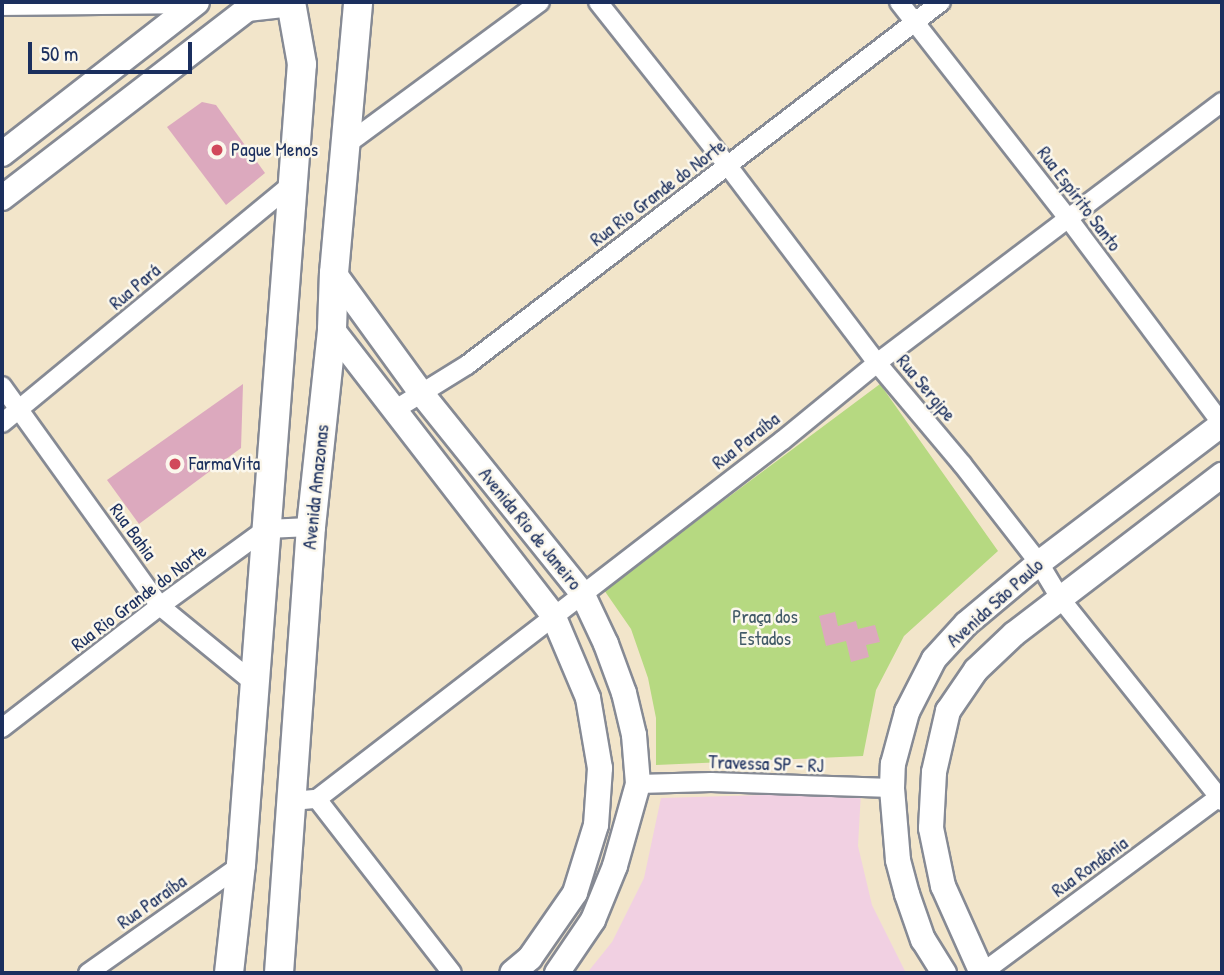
<!DOCTYPE html>
<meta charset="utf-8">
<style>
body{margin:0}
#map{position:relative;width:1224px;height:975px;overflow:hidden;background:#f2e5ca;font-family:"Patrick Hand",sans-serif}
div>[style]{position:absolute}
[style*='--x']{left:calc(var(--x)*1px);top:calc(var(--y)*1px);width:calc(var(--w)*1px);rotate:calc(var(--a)*1deg)}
.built>*{inset:0;background:#f1d0e2}
.green>*{inset:0;background:#b6d981}
.building>*{inset:0;background:#dca9be}
.roads{filter:drop-shadow(2px 0 #868a94) drop-shadow(-2px 0 #868a94) drop-shadow(0 2px #868a94) drop-shadow(0 -2px #868a94)}
.street>*{height:18px;margin:-9px;padding:0 9px;transform-origin:9px;border-radius:9px;background:#fff}
.secondary>*{height:24px;margin:-12px;padding:0 12px;transform-origin:12px;border-radius:12px;background:#fff}
.primary>*{height:28px;margin:-14px;padding:0 14px;transform-origin:14px;border-radius:14px;background:#fff}
.dots>*{width:19px;height:19px;translate:-50% -50%;box-sizing:border-box;border:4px solid #fbf7ec;border-radius:50%}
span{translate:-50% -50%;white-space:nowrap;text-align:center;line-height:1.15;-webkit-text-stroke:5px #fbf7ec;paint-order:stroke}
.poi-label{font-size:19px;color:#1b2f5e}
.left{translate:0 -50%;text-align:left}
.street-label{font-size:19px;color:#1b2f5e}
.park-label{font-size:19px;color:#425a67}
.frame{position:absolute;inset:0;border:4px solid #1b2f5e;pointer-events:none}
.scale{position:absolute;left:28px;top:42px;width:164px;height:32px;box-sizing:border-box;border:4px solid #1b2f5e;border-top:0;padding-left:9px;font-size:21px;line-height:24px;white-space:nowrap;color:#1b2f5e;-webkit-text-stroke:5px #fbf7ec;paint-order:stroke}
</style>
<div id="map">
<div class="built">
<div style="clip-path:polygon(861px 792px,858px 846px,872px 905px,906px 973px,587px 973px,612px 942px,644px 878px,661px 798px)"></div>
</div>
<div class="green">
<div style="clip-path:polygon(880px 384px,998px 551px,904px 636px,876px 690px,863px 756px,656px 765px,656px 718px,648px 678px,631px 629px,604px 590px)"></div>
</div>
<div class="building">
<div style="clip-path:polygon(202px 102px,216px 105px,265px 173px,226px 205px,167px 127px)"></div>
<div style="clip-path:polygon(243px 384px,241px 448px,139px 524px,107px 480px)"></div>
<div style="clip-path:polygon(835px 612px,838px 626px,856px 621px,858px 629px,875px 625px,880px 642px,866px 645px,869px 657px,851px 662px,846px 641px,826px 646px,819px 616px)"></div>
</div>
<div class="roads">
<div class="street">
<div style="--x:598;--y:2;--w:209;--a:51.6"></div>
<div style="--x:728;--y:166;--w:247;--a:52.9"></div>
<div style="--x:877;--y:363;--w:132;--a:49.9"></div>
<div style="--x:962;--y:464;--w:125;--a:52.1"></div>
<div style="--x:1039;--y:563;--w:41;--a:59"></div>
<div style="--x:1060;--y:598;--w:260;--a:51.4"></div>
<div style="--x:899;--y:2;--w:274;--a:52"></div>
<div style="--x:1068;--y:218;--w:257;--a:53.2"></div>
<div style="--x:2;--y:6;--w:193;--a:-0.6"></div>
<div style="--x:346;--y:145;--w:241;--a:-36.4"></div>
<div style="--x:2;--y:386;--w:271;--a:54.3"></div>
<div style="--x:160;--y:606;--w:120;--a:39.3"></div>
<div style="--x:396;--y:409;--w:84;--a:-31.8"></div>
<div style="--x:467;--y:365;--w:597;--a:-37.45"></div>
<div style="--x:2;--y:423;--w:379;--a:-39.5"></div>
<div style="--x:2;--y:728;--w:200;--a:-37.7"></div>
<div style="--x:160;--y:606;--w:131;--a:-36"></div>
<div style="--x:266;--y:529;--w:45;--a:-2.5"></div>
<div style="--x:638;--y:784;--w:73;--a:-1.6"></div>
<div style="--x:711;--y:782;--w:181;--a:1.9"></div>
<div style="--x:317;--y:799;--w:220;--a:52.2"></div>
<div style="--x:292;--y:801;--w:25;--a:-5"></div>
<div style="--x:317;--y:799;--w:588;--a:-37.61"></div>
<div style="--x:783;--y:440;--w:122;--a:-39.3"></div>
<div style="--x:877;--y:363;--w:433;--a:-37.1"></div>
<div style="--x:88;--y:973;--w:187;--a:-35.2"></div>
<div style="--x:982;--y:973;--w:299;--a:-36.6"></div>
</div>
<div class="secondary">
<div style="--x:2;--y:154;--w:247;--a:-37.9"></div>
<div style="--x:2;--y:198;--w:309;--a:-37.6"></div>
<div style="--x:247;--y:9;--w:45;--a:-6.3"></div>
<div style="--x:334;--y:273;--w:150;--a:54"></div>
<div style="--x:422;--y:394;--w:255;--a:51.2"></div>
<div style="--x:582;--y:593;--w:56;--a:64.8"></div>
<div style="--x:606;--y:644;--w:52;--a:69.8"></div>
<div style="--x:624;--y:693;--w:43;--a:76.6"></div>
<div style="--x:634;--y:735;--w:49;--a:85.3"></div>
<div style="--x:638;--y:784;--w:85;--a:105.7"></div>
<div style="--x:615;--y:866;--w:58;--a:112.2"></div>
<div style="--x:593;--y:920;--w:64;--a:124.2"></div>
<div style="--x:332;--y:329;--w:361;--a:52.3"></div>
<div style="--x:553;--y:615;--w:90;--a:67.1"></div>
<div style="--x:588;--y:698;--w:71;--a:80.3"></div>
<div style="--x:600;--y:768;--w:57;--a:94"></div>
<div style="--x:596;--y:825;--w:71;--a:107.2"></div>
<div style="--x:575;--y:893;--w:79;--a:124.7"></div>
<div style="--x:530;--y:958;--w:23;--a:140"></div>
<div style="--x:944;--y:973;--w:39;--a:-122"></div>
<div style="--x:923;--y:940;--w:49;--a:-109.2"></div>
<div style="--x:907;--y:894;--w:35;--a:-105"></div>
<div style="--x:898;--y:860;--w:72;--a:-94.8"></div>
<div style="--x:892;--y:788;--w:24;--a:-88"></div>
<div style="--x:893;--y:764;--w:54;--a:-74.9"></div>
<div style="--x:907;--y:712;--w:59;--a:-63"></div>
<div style="--x:934;--y:659;--w:47;--a:-47.6"></div>
<div style="--x:966;--y:624;--w:95;--a:-39.9"></div>
<div style="--x:1039;--y:563;--w:230;--a:-37.2"></div>
<div style="--x:982;--y:973;--w:95;--a:-114.1"></div>
<div style="--x:943;--y:886;--w:59;--a:-101.7"></div>
<div style="--x:931;--y:828;--w:56;--a:-86.9"></div>
<div style="--x:934;--y:772;--w:63;--a:-77.1"></div>
<div style="--x:948;--y:711;--w:50;--a:-55.7"></div>
<div style="--x:976;--y:670;--w:52;--a:-43.5"></div>
<div style="--x:1014;--y:634;--w:262;--a:-37.4"></div>
</div>
<div class="primary">
<div style="--x:229;--y:973;--w:109;--a:-83.7"></div>
<div style="--x:241;--y:865;--w:803;--a:-85.65"></div>
<div style="--x:302;--y:64;--w:63;--a:-100.1"></div>
<div style="--x:279;--y:973;--w:447;--a:-85.9"></div>
<div style="--x:311;--y:527;--w:199;--a:-83.9"></div>
<div style="--x:332;--y:329;--w:56;--a:-88"></div>
<div style="--x:334;--y:273;--w:272;--a:-84.9"></div>
</div>
</div>
<div class="dots">
<div style="left:217px;top:150px;background:#d1495b"></div>
<div style="left:175px;top:464px;background:#d1495b"></div>
</div>
<div class="poi-label">
<span class="left" style="left:231px;top:150px">Pague Menos</span>
<span class="left" style="left:189px;top:464px">FarmaVita</span>
</div>
<div class="street-label">
<span style="left:658px;top:193px;rotate:-37deg">Rua Rio Grande do Norte</span>
<span style="left:1079px;top:199px;rotate:53deg">Rua Espírito Santo</span>
<span style="left:135px;top:287px;rotate:-40deg">Rua Pará</span>
<span style="left:926px;top:388px;rotate:50deg">Rua Sergipe</span>
<span style="left:746px;top:441px;rotate:-38deg">Rua Paraíba</span>
<span style="left:316px;top:487px;rotate:-84deg">Avenida Amazonas</span>
<span style="left:530px;top:529px;rotate:51deg">Avenida Rio de Janeiro</span>
<span style="left:133px;top:532px;rotate:54deg">Rua Bahia</span>
<span style="left:139px;top:598px;rotate:-37deg">Rua Rio Grande do Norte</span>
<span style="left:995px;top:603px;rotate:-42deg">Avenida São Paulo</span>
<span style="left:766px;top:764px;rotate:2deg">Travessa SP - RJ</span>
<span style="left:1090px;top:867px;rotate:-36deg">Rua Rondônia</span>
<span style="left:152px;top:902px;rotate:-35deg">Rua Paraíba</span>
</div>
<div class="park-label">
<span style="left:765px;top:628px">Praça dos<br>Estados</span>
</div>
<div class="frame"></div>
<div class="scale">50 m</div>
</div>
